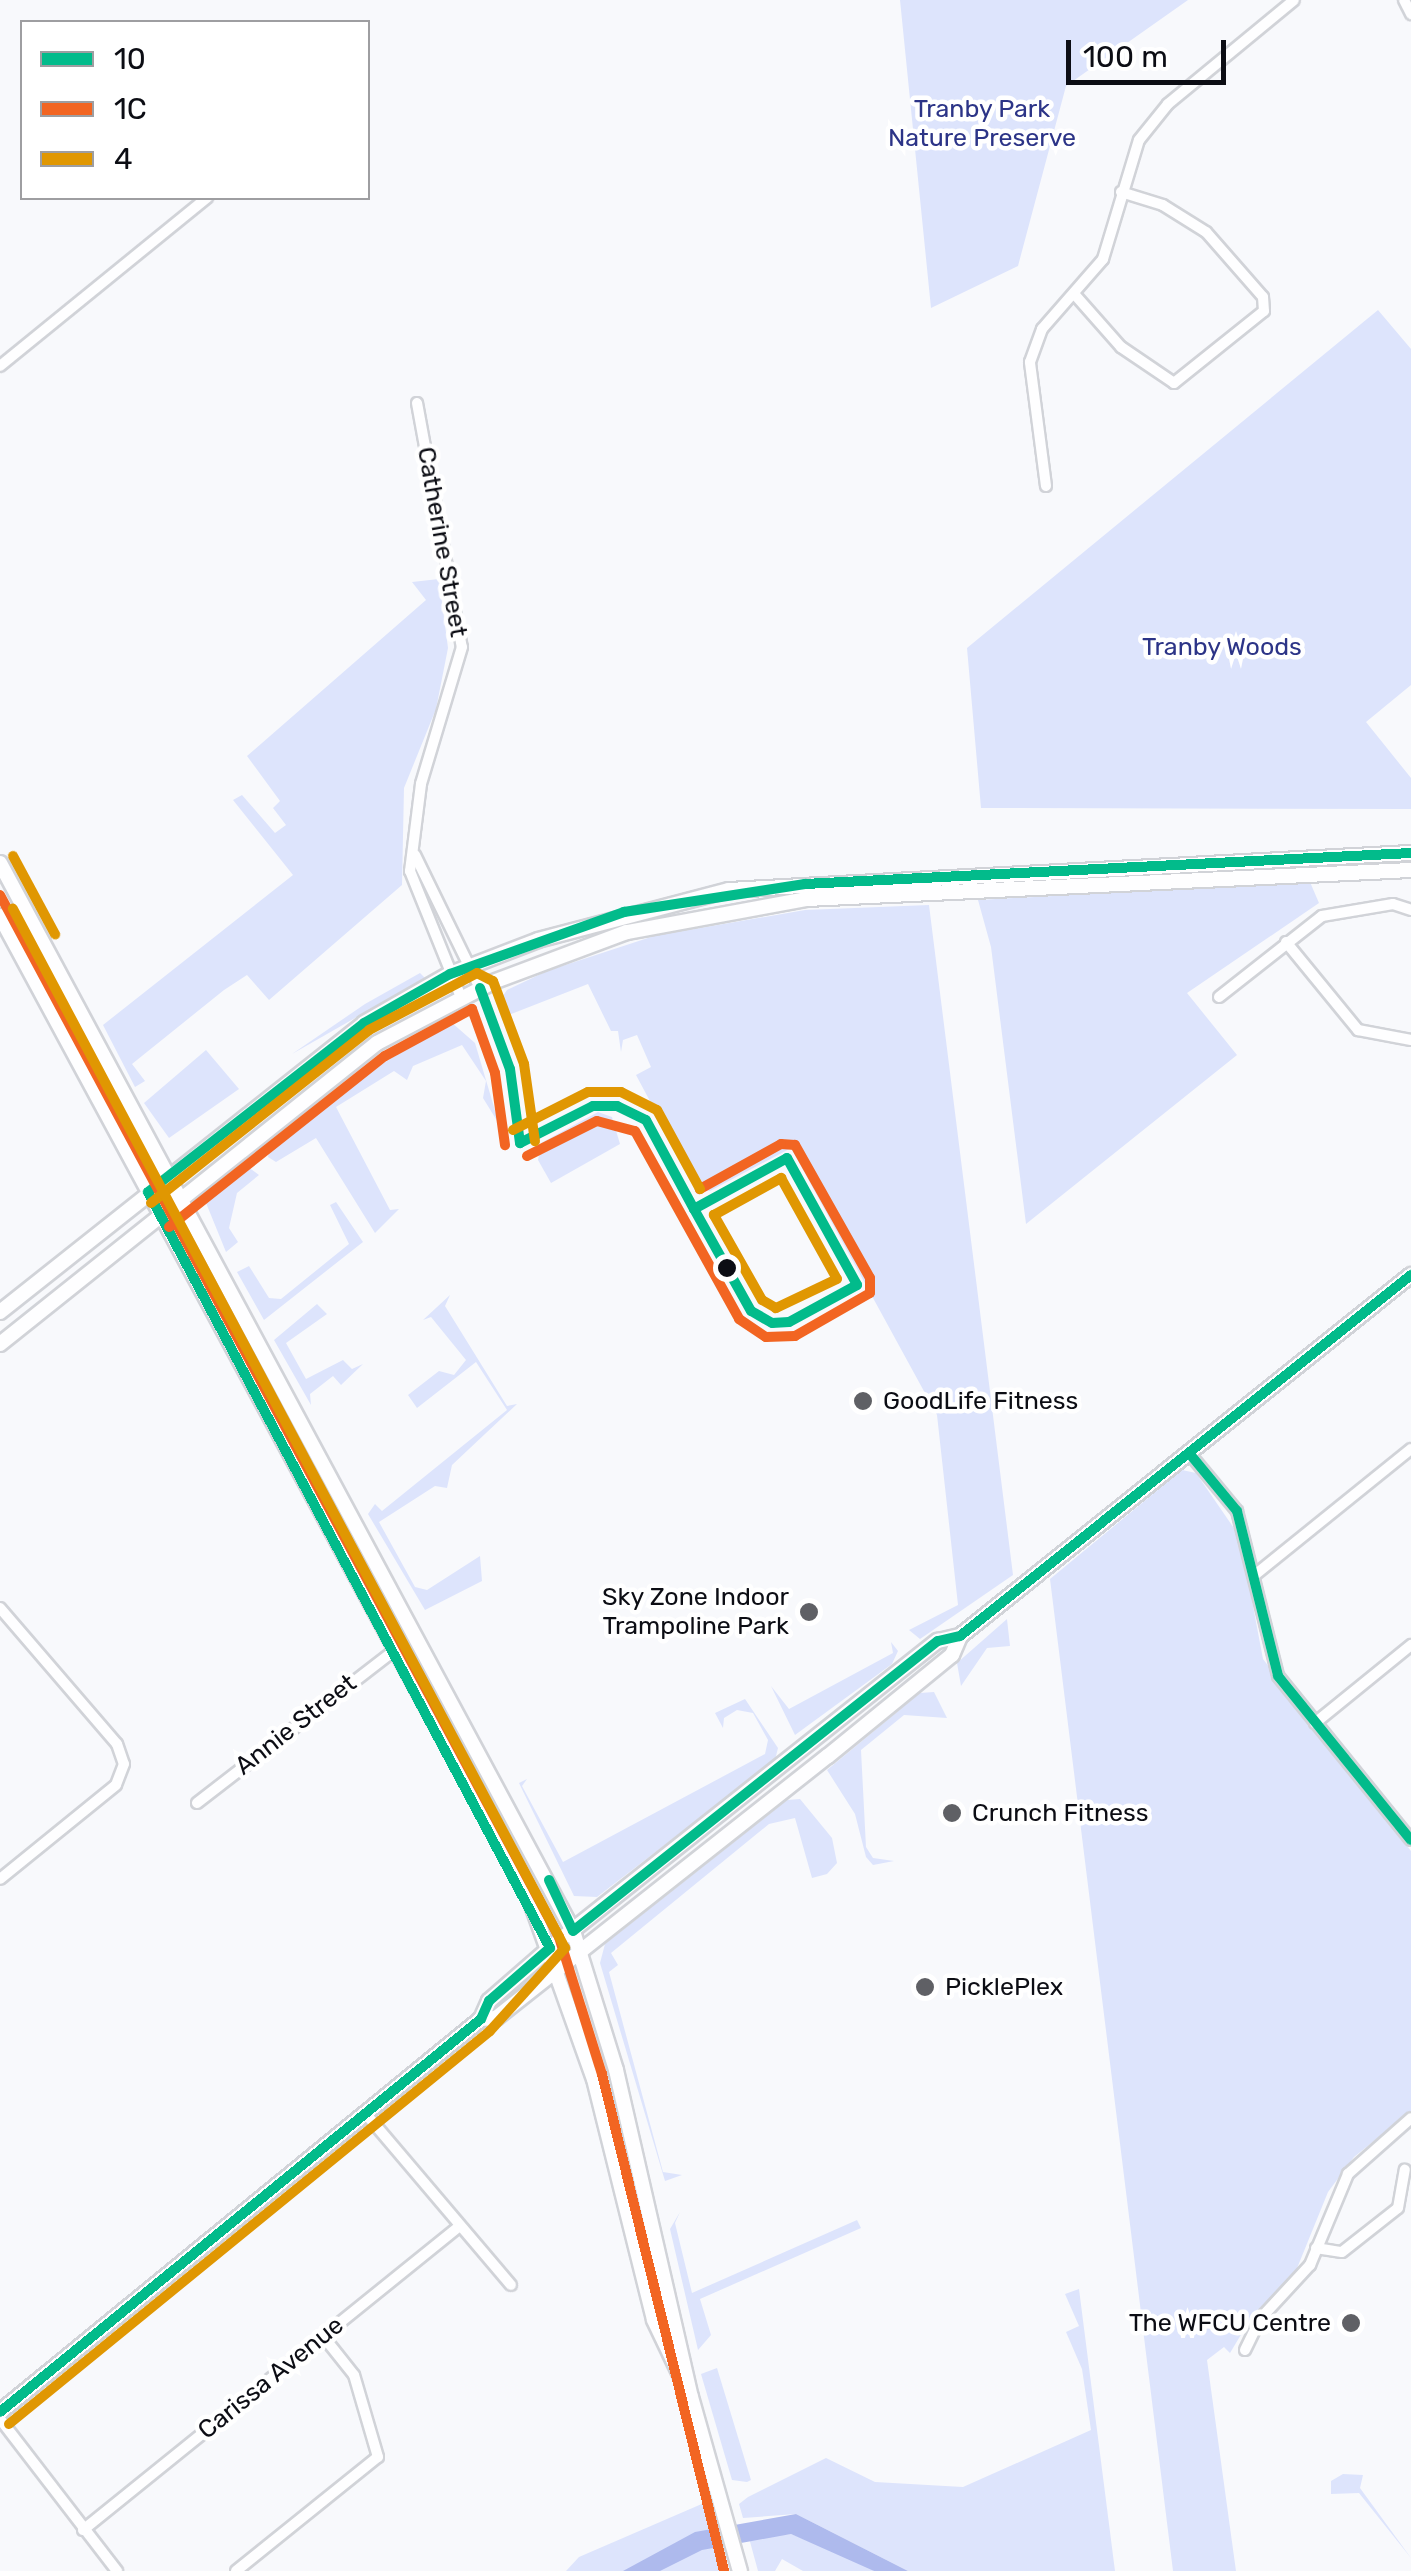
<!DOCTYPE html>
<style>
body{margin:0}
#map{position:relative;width:1411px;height:2571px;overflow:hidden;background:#f8f9fc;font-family:Rubik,sans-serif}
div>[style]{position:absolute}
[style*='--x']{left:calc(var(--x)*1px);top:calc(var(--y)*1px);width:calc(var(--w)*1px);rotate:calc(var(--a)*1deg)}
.green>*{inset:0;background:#dde4fc}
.water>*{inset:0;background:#aebaed}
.roads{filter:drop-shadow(2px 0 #d1d3d8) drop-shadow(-2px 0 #d1d3d8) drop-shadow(0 2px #d1d3d8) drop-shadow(0 -2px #d1d3d8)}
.street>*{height:10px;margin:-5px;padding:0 5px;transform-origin:5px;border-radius:5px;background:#fefeff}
.secondary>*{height:14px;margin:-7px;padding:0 7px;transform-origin:7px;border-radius:7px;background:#fefeff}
.bus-1>*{height:10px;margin:-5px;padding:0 5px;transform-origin:5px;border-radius:5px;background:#02bb8b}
.bus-2>*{height:10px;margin:-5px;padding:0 5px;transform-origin:5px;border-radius:5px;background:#f26522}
.bus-3>*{height:10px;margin:-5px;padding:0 5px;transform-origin:5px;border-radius:5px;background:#e09702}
.dots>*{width:28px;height:28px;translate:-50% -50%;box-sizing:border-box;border:5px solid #fff;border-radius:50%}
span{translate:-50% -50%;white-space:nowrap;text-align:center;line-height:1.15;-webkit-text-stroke:9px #fff;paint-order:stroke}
.park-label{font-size:25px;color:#2c3487}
.street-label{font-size:25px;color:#0c0d14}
.poi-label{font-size:25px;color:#0c0d14}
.left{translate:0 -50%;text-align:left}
.right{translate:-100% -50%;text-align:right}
.legend{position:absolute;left:20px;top:20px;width:350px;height:180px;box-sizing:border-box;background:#fff;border:2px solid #9e9ea1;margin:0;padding:12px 18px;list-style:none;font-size:30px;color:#0c0d14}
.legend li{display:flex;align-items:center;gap:20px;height:50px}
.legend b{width:50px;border:2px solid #9e9ea1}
.scale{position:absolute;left:1066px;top:40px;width:160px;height:45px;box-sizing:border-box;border:5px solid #0c0d14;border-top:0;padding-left:12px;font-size:30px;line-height:35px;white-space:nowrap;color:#0c0d14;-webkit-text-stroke:8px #fff;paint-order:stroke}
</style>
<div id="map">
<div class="green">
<div style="clip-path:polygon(900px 0,1188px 0,1066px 86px,1018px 266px,931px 308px)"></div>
<div style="clip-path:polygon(1378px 310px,1411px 349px,1411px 685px,1366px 722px,1411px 778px,1411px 809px,981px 808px,967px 648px)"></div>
<div style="clip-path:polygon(439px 579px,448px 648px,436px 709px,404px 788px,402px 885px,269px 1000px,247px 975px,224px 990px,132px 1064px,145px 1081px,135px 1087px,103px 1025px,293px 875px,233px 800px,242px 795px,275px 833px,286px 825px,273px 808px,280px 801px,247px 756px,426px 600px,412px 582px)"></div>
<div style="clip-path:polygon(1310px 882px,1319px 903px,1187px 993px,1237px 1055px,1026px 1224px,991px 947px,978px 900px)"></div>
<div style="clip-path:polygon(929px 905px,1013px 1575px,920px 1639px,909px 1630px,958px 1605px,937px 1415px,791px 1148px,710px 1191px,697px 1189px,636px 1075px,651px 1067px,637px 1035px,623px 1040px,621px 1052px,618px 1031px,611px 1031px,588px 984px,506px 1016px,498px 1003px,507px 990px,547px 971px,654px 936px,805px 910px)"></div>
<div style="clip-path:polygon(420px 973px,425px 978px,292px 1054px,365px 1004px)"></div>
<div style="clip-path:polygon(451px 1022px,475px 1043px,499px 1124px,483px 1098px,486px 1081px,462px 1045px,413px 1066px,407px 1080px,394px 1071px,336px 1107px,390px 1210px,399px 1209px,375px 1233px,316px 1138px,276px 1162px,268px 1157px,270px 1143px,324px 1099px)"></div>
<div style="clip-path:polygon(206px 1050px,239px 1089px,169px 1138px,144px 1103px)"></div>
<div style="clip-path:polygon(598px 1112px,612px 1117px,620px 1144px,551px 1183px,538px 1160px,541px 1143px)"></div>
<div style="clip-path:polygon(244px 1164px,259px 1175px,237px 1193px,229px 1228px,238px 1242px,226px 1252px,204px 1198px)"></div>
<div style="clip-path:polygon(336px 1202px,363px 1242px,264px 1320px,237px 1272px,249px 1266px,269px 1298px,281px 1299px,349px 1244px,330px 1205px)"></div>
<div style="clip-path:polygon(450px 1295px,445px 1306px,507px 1406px,517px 1404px,452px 1465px,447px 1488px,435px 1486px,379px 1522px,415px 1587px,427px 1590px,480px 1556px,482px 1581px,425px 1610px,368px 1514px,375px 1504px,382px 1511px,507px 1410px,476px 1362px,417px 1408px,408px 1395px,439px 1371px,454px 1375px,466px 1360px,431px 1317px,423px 1320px)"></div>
<div style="clip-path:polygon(317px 1304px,327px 1314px,286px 1343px,306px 1379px,343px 1360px,352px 1369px,363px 1364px,341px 1385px,333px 1376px,310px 1394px,311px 1405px,274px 1340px)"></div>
<div style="clip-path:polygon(1182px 1470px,1196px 1473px,1240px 1537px,1263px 1659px,1411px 1851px,1411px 2111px,1354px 2157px,1328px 2192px,1291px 2283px,1251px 2318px,1230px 2353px,1224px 2347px,1207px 2360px,1236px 2571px,1173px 2571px,1050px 1579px)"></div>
<div style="clip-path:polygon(1007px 1619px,1010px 1646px,987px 1648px,961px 1686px,957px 1663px)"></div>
<div style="clip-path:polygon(891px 1642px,898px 1651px,892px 1664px,795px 1735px,771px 1686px,789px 1709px,893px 1653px)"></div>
<div style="clip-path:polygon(934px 1692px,947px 1718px,904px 1715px,861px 1750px,866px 1847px,873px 1858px,894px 1861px,873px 1865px,866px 1857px,855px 1814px,827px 1770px,920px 1693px)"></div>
<div style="clip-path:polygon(745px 1699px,778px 1748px,775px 1760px,597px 1897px,574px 1896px,519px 1783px,527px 1779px,522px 1786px,563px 1862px,765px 1754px,768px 1740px,753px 1713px,737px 1710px,724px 1718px,723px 1728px,715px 1713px)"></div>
<div style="clip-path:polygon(800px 1799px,832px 1838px,837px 1863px,827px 1874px,812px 1878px,795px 1818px,769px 1824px,611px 1953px,618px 1965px,609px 1972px,663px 2172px,682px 2175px,665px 2181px,600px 1963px,605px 1944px,787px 1800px)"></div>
<div style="clip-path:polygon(680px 2212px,675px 2223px,692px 2293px,857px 2220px,861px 2228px,700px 2299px,711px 2335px,698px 2350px,670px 2229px)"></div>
<div style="clip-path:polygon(1079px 2289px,1115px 2571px,908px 2571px,796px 2514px,743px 2518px,739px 2504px,748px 2497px,826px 2458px,875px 2482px,963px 2487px,1091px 2430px,1082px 2369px,1066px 2332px,1079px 2326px,1065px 2294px)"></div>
<div style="clip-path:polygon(717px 2368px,751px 2480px,747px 2482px,732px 2480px,701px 2374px)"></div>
<div style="clip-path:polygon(1343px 2474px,1363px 2475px,1360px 2488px,1411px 2558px,1359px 2493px,1331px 2494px,1331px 2481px)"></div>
<div style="clip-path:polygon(704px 2503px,723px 2571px,566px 2571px,579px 2557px)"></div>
<div style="clip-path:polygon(791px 2534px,857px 2560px,874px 2571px,803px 2571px,782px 2559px,775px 2571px,758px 2571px,749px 2538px)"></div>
</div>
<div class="water">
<div style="clip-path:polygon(796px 2514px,908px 2571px,874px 2571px,791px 2534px,702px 2550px,660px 2571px,623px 2571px,695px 2532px)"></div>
</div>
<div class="roads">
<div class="street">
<div style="--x:1404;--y:0;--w:16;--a:63"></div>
<div style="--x:1076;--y:296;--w:68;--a:48.6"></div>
<div style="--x:1121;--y:347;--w:64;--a:34.2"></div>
<div style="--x:1174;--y:383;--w:115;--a:-38.7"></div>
<div style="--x:1264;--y:311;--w:14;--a:-94"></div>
<div style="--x:1263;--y:297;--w:86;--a:-131.2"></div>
<div style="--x:1206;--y:232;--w:51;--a:-147.9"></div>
<div style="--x:1163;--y:205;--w:44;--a:-162.8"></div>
<div style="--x:0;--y:366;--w:267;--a:-39.1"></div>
<div style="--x:417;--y:403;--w:248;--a:79.6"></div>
<div style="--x:462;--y:647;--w:143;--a:106.7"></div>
<div style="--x:421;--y:784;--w:88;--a:97.2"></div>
<div style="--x:410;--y:871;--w:136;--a:68"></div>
<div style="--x:1046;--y:486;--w:125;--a:-97.4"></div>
<div style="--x:1030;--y:362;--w:35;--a:-70"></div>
<div style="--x:1042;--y:329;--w:93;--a:-48.9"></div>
<div style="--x:1103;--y:259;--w:124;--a:-73.2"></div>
<div style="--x:1139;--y:140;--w:46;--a:-51.1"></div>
<div style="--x:1168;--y:104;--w:163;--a:-39.5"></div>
<div style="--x:415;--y:855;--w:148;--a:64"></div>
<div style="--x:1286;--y:942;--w:114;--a:50.7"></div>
<div style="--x:1358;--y:1030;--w:54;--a:10.7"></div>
<div style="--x:1219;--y:997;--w:131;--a:-38.2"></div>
<div style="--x:1322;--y:916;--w:72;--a:-9.6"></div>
<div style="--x:1393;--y:904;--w:19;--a:18"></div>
<div style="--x:1189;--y:1453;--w:75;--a:50.4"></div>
<div style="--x:1237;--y:1511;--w:170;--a:76"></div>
<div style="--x:1278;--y:1676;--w:211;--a:51"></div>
<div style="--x:1256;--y:1574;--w:199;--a:-38.9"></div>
<div style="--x:0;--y:1608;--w:179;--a:49.3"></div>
<div style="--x:117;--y:1744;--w:21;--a:71"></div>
<div style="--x:124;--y:1764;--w:22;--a:111"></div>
<div style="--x:116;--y:1785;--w:149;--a:141"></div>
<div style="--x:1315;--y:1723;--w:124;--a:-39.1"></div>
<div style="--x:197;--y:1803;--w:252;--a:-37.7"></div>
<div style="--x:366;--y:2114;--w:224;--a:49.7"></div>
<div style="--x:1316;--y:2248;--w:26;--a:9"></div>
<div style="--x:1342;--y:2252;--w:71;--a:-38.2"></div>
<div style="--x:1398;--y:2208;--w:39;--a:-80"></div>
<div style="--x:1245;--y:2350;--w:34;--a:-64"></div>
<div style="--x:1260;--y:2319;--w:74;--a:-47.2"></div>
<div style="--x:1310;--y:2265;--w:99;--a:-67.3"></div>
<div style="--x:1348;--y:2174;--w:84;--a:-41.6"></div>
<div style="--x:0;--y:2419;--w:192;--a:52.4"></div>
<div style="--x:83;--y:2530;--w:483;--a:-38.9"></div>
<div style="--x:236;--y:2571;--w:182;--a:-38.8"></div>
<div style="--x:378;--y:2457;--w:85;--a:-106.3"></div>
<div style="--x:354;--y:2375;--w:50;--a:-128.5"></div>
</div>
<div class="secondary">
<div style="--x:0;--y:863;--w:1212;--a:61.79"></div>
<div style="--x:573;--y:1931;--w:145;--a:72.8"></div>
<div style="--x:616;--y:2070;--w:335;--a:77.1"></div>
<div style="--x:691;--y:2397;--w:181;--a:74.3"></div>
<div style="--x:0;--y:916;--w:1111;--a:61.64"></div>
<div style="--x:528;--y:1894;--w:196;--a:70.4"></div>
<div style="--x:594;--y:2079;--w:248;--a:76"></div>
<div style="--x:654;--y:2320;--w:70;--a:64.5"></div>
<div style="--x:0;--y:1312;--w:465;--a:-38.4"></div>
<div style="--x:364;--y:1023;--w:99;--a:-29.7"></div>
<div style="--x:450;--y:974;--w:94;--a:-21.1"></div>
<div style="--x:538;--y:940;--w:197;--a:-14.7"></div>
<div style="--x:729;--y:890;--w:683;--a:-3.11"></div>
<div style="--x:0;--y:1344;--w:482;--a:-38.6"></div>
<div style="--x:377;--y:1043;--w:131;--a:-27.7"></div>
<div style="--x:493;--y:982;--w:143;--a:-20.5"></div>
<div style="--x:627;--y:932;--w:183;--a:-10.4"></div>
<div style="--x:807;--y:899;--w:605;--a:-2.75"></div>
<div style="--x:481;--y:2019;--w:15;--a:-4"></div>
<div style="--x:496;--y:2018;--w:423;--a:-38.3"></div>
<div style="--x:828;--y:1756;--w:160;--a:-39.2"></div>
<div style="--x:952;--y:1655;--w:21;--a:-67"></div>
<div style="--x:0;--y:2412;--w:621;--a:-39.25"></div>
<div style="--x:481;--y:2019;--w:20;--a:-66"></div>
<div style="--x:489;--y:2001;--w:81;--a:-41"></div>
<div style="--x:550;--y:1948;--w:495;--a:-38.4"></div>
<div style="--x:938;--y:1641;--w:23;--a:-13"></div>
<div style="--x:960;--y:1636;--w:578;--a:-38.68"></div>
</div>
</div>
<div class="bus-1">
<div style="--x:480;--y:988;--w:86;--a:69.7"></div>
<div style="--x:510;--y:1069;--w:75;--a:82.3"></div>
<div style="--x:520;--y:1143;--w:82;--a:-26.9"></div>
<div style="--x:593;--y:1106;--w:24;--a:0"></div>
<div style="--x:617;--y:1106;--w:32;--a:26"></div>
<div style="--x:646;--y:1120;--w:101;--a:61.7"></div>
<div style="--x:787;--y:1158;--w:145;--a:61.1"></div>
<div style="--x:857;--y:1285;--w:77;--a:151.4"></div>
<div style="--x:789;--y:1322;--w:17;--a:177"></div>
<div style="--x:772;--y:1323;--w:24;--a:-150"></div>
<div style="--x:751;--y:1311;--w:117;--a:-119.2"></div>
<div style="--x:694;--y:1209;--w:106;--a:-28.7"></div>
<div style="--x:1189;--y:1453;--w:75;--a:50.4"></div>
<div style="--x:1237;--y:1511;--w:170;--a:76"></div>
<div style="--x:1278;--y:1676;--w:211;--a:51"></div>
<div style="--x:549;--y:1880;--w:56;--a:64.8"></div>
<div style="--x:573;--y:1931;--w:466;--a:-38.5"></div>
<div style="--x:938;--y:1641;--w:23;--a:-13"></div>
<div style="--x:960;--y:1636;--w:578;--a:-38.68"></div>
<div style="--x:0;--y:2412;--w:621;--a:-39.25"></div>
<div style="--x:481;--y:2019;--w:20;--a:-66"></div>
<div style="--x:489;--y:2001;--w:81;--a:-41"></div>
<div style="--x:550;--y:1948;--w:856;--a:-118"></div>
<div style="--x:148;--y:1192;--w:274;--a:-38"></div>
<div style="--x:364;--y:1023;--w:99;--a:-29.7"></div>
<div style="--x:450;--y:974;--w:185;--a:-19.6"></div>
<div style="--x:624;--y:912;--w:183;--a:-8.8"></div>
<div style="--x:805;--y:884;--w:607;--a:-2.93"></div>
</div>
<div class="bus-2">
<div style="--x:0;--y:895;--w:1182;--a:61.79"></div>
<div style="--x:559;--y:1937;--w:144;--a:72.6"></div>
<div style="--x:602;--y:2074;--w:512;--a:76.21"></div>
<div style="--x:527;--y:1156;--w:78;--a:-26.6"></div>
<div style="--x:597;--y:1121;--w:39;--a:15"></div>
<div style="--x:635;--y:1131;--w:215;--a:61"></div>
<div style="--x:739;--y:1319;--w:32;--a:34"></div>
<div style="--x:766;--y:1337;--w:29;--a:-2"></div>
<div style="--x:795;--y:1336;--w:86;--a:-29.8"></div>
<div style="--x:870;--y:1293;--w:15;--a:-90"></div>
<div style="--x:870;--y:1278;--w:153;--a:-119.4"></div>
<div style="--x:795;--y:1145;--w:14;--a:-176"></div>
<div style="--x:781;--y:1144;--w:93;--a:150.9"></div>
<div style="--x:169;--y:1227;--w:275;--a:-38.4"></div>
<div style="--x:385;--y:1056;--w:99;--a:-28.4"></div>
<div style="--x:472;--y:1009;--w:68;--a:70.2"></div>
<div style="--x:495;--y:1073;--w:73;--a:82.1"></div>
</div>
<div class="bus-3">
<div style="--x:13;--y:856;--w:89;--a:61.7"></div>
<div style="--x:513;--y:1130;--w:84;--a:-26.9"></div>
<div style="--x:588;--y:1092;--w:33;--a:0"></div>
<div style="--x:621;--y:1092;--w:40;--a:26.6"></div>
<div style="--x:657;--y:1110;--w:90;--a:61.4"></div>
<div style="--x:781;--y:1178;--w:115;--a:61"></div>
<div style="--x:837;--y:1279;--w:68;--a:154.6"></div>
<div style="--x:776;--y:1308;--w:16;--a:-150"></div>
<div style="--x:762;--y:1300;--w:98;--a:-119.5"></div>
<div style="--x:714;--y:1215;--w:77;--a:-28.9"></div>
<div style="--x:151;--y:1203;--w:278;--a:-38.4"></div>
<div style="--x:369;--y:1030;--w:122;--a:-27.8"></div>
<div style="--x:477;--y:973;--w:18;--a:27"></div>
<div style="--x:493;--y:981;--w:89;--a:69.5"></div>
<div style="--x:524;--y:1064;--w:78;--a:81.9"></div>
<div style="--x:9;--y:2424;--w:621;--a:-39.25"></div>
<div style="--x:490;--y:2031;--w:112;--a:-47.9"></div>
<div style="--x:565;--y:1948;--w:1177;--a:-117.98"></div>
</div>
<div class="dots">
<div style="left:727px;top:1268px;background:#0c0d14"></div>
<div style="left:863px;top:1401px;background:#5f6065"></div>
<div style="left:809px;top:1612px;background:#5f6065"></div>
<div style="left:952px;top:1813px;background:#5f6065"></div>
<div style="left:925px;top:1987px;background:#5f6065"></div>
<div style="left:1351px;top:2323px;background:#5f6065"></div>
</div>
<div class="park-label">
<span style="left:982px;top:124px">Tranby Park<br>Nature Preserve</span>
<span style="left:1222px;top:647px">Tranby Woods</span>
</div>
<div class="street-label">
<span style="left:442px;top:542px;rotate:80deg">Catherine Street</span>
<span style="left:296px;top:1725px;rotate:-38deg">Annie Street</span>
<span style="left:271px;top:2378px;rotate:-39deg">Carissa Avenue</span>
</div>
<div class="poi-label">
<span class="left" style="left:883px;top:1401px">GoodLife Fitness</span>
<span class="right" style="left:789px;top:1612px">Sky Zone Indoor<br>Trampoline Park</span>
<span class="left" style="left:972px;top:1813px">Crunch Fitness</span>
<span class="left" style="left:945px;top:1987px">PicklePlex</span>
<span class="right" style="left:1331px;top:2323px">The WFCU Centre</span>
</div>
<ul class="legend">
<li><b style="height:12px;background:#02bb8b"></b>10</li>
<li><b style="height:12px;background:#f26522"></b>1C</li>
<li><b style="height:12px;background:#e09702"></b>4</li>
</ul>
<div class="scale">100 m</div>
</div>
